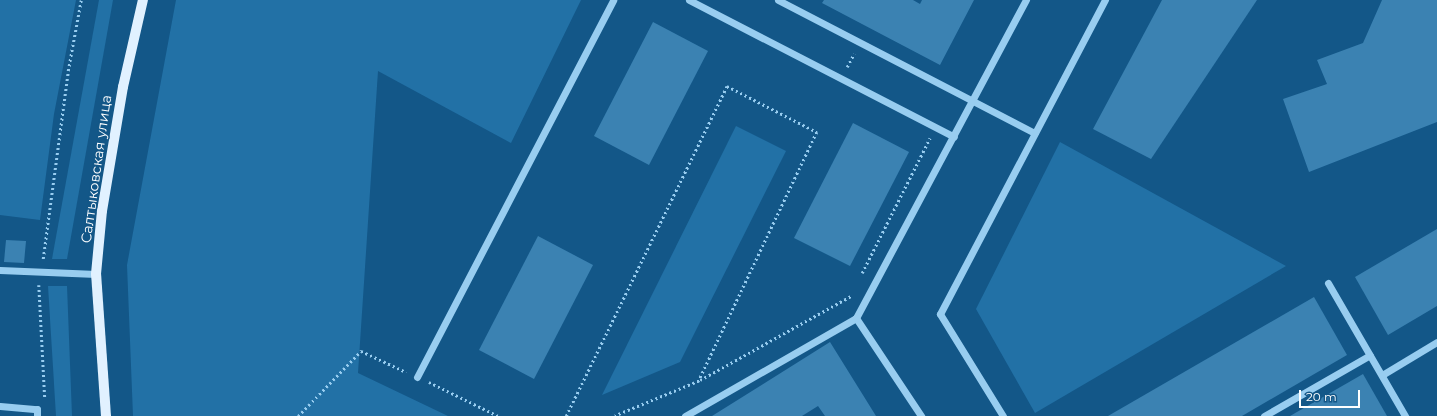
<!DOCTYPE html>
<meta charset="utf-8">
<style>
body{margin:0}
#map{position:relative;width:1437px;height:416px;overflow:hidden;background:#135788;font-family:Montserrat,sans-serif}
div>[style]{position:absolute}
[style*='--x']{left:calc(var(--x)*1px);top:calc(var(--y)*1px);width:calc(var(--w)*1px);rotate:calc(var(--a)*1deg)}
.green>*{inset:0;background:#2271a6}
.building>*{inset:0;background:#3b82b2}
.path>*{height:2.5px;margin-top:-1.25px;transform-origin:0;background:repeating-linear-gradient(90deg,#98cdf0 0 2px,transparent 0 5px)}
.minor>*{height:7px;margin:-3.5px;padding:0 3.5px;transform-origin:3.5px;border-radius:3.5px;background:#98cdf0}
.major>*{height:10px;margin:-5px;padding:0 5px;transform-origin:5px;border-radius:5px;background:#e1f1ff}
span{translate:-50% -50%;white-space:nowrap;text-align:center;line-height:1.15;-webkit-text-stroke:3px #135788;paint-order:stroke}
.street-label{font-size:14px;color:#fff}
.scale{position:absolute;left:1299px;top:390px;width:61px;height:18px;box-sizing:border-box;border:2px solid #fff;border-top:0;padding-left:5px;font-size:12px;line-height:14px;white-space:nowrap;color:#fff;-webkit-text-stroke:3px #135788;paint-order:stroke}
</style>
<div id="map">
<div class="green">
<div style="clip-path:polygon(0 0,76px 0,54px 114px,40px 220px,0 215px)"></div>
<div style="clip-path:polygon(99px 0,113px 0,67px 259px,52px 259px)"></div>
<div style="clip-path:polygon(176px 0,581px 0,511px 143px,378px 71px,358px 373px,448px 416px,133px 416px,127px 265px)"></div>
<div style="clip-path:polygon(736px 126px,786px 151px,680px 362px,602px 395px)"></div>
<div style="clip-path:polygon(1060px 142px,1286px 266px,1035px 413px,976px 309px)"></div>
<div style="clip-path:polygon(48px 286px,67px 286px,72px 416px,56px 416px)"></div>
</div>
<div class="building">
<div style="clip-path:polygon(824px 0,913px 0,920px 4px,922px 0,974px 0,940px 65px,822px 3px)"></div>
<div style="clip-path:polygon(1162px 0,1257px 0,1151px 159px,1093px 129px)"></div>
<div style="clip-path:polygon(1382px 0,1437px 0,1437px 122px,1309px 172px,1283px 99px,1327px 84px,1317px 60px,1363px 43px)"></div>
<div style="clip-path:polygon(653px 22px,708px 51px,649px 165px,594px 136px)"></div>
<div style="clip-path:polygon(853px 123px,909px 152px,850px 266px,794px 238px)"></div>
<div style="clip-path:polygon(1437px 229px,1437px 306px,1388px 335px,1355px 277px)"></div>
<div style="clip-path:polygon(538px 236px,593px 265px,534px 379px,479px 350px)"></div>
<div style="clip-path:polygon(6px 240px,26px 241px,24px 263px,4px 262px)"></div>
<div style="clip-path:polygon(1314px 297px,1347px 355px,1242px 416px,1108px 416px)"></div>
<div style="clip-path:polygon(830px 342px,876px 416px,825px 416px,818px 406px,802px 416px,712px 416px)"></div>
<div style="clip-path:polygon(1363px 374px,1387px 416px,1290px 416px)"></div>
</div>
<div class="path">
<div style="--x:847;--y:67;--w:15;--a:-62"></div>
<div style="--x:43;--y:259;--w:190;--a:-82.4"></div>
<div style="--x:68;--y:71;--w:72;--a:-79.6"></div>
<div style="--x:862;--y:273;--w:151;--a:-63.3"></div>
<div style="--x:39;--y:285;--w:113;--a:87"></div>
<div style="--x:700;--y:380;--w:173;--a:-29.1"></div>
<div style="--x:429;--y:382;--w:77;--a:26.2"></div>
<div style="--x:298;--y:416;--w:91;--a:-45.9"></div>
<div style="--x:361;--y:351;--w:50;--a:25"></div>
<div style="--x:566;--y:416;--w:367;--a:-64"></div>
<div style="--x:727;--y:86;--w:101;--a:27.1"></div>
<div style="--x:817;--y:132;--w:276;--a:115.4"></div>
<div style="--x:699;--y:381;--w:91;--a:157.4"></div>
</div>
<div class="minor">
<div style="--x:689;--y:0;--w:298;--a:27.3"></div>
<div style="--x:778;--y:0;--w:289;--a:27.4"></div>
<div style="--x:0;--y:270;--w:96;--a:2.4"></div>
<div style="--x:1328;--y:283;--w:154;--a:59.9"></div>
<div style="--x:856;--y:318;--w:118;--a:56.4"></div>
<div style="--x:1382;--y:375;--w:64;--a:-31"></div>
<div style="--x:417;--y:377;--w:425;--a:-62.5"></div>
<div style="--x:0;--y:406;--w:37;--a:5"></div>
<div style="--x:37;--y:409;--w:7;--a:90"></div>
<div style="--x:685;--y:416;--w:197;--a:-29.8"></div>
<div style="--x:856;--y:318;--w:361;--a:-61.9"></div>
<div style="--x:1003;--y:416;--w:120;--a:-121.7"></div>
<div style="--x:940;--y:314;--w:355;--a:-62.3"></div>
<div style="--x:1264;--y:416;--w:122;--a:-29.9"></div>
</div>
<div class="major">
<div style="--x:106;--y:416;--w:142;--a:-94"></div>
<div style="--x:96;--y:274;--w:63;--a:-84.6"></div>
<div style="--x:102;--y:211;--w:126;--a:-80.4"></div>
<div style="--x:123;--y:87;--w:89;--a:-77.1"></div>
</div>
<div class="street-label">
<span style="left:96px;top:169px;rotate:-82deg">Салтыковская улица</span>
</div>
<div class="scale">20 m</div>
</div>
